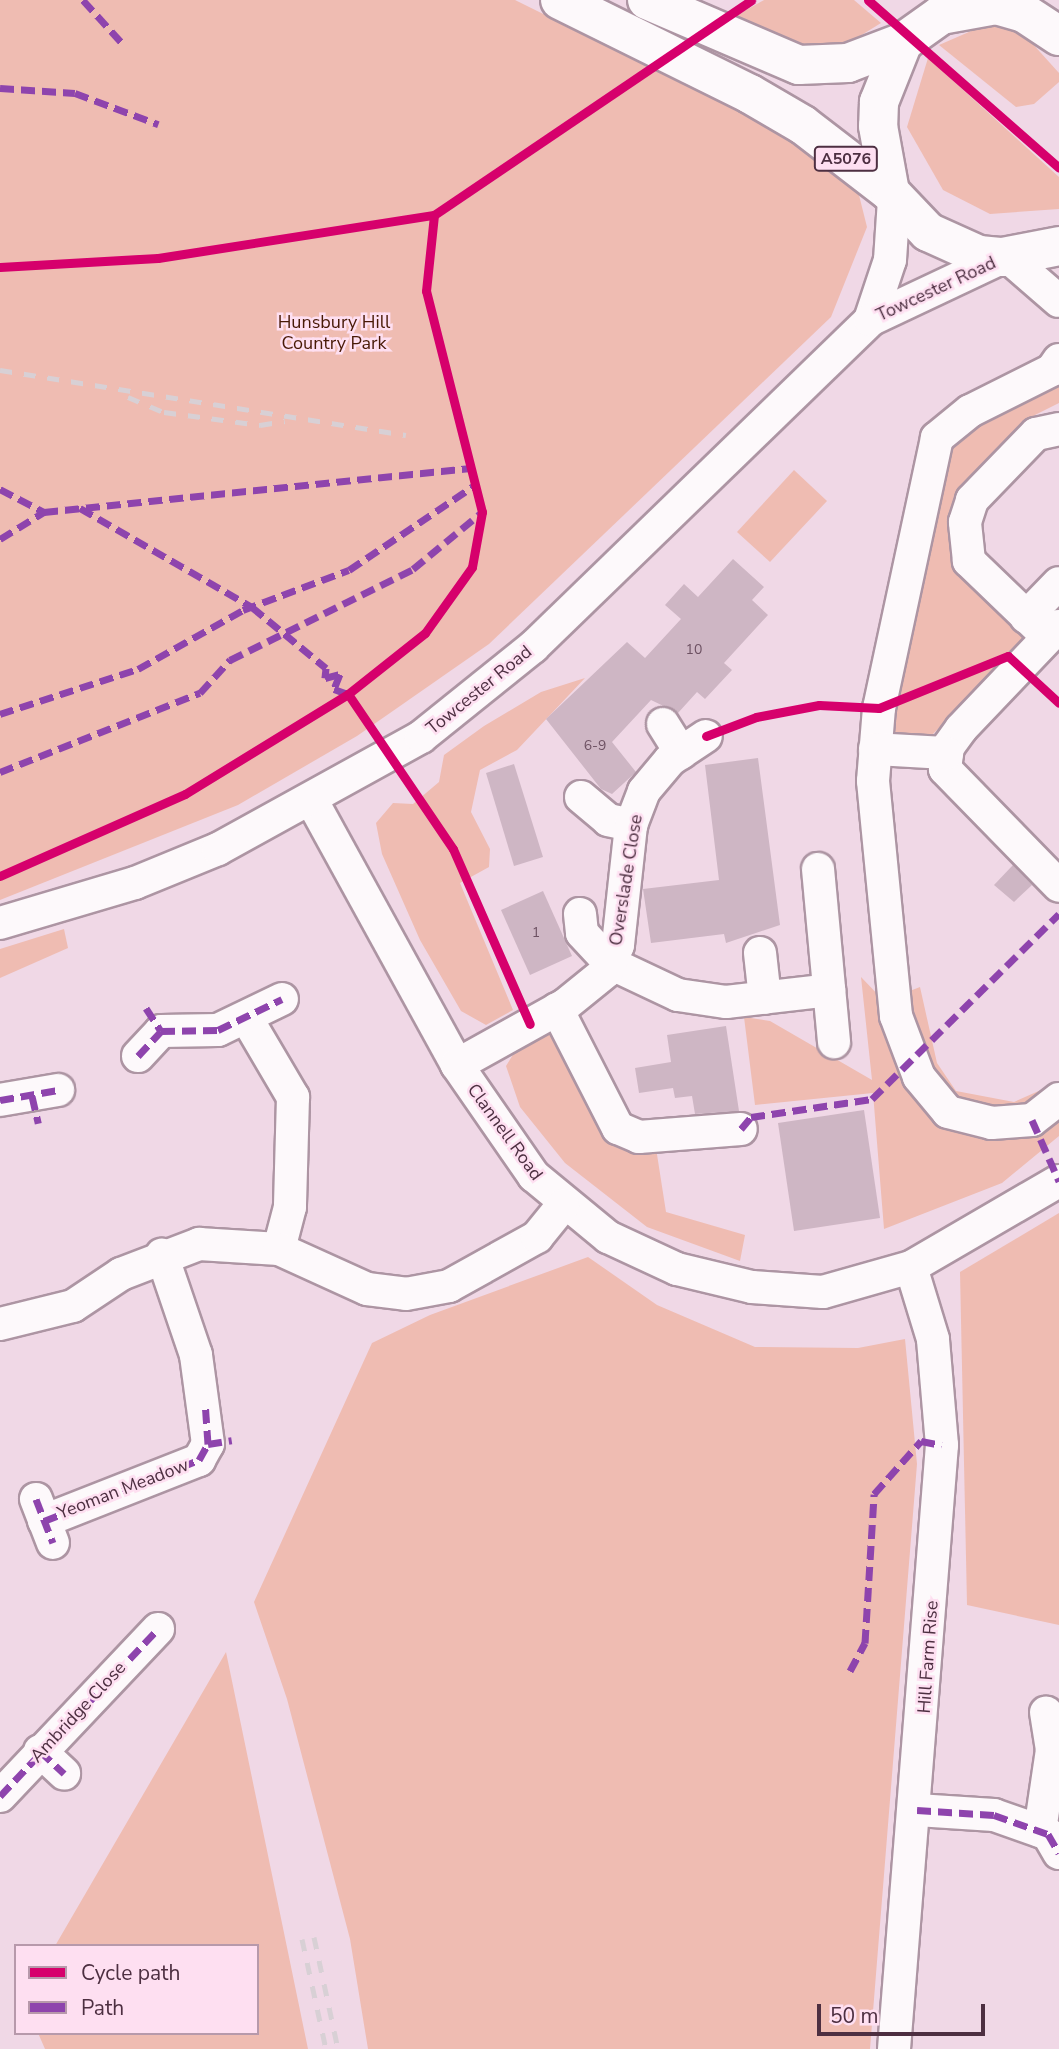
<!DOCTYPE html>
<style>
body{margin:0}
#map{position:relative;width:1059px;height:2049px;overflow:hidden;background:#f0d8e6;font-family:"Nunito Sans",sans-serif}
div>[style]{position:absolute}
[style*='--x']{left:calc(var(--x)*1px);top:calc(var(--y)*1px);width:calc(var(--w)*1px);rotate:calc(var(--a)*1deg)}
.green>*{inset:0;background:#efbcb2}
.building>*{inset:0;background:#ceb6c4}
.roads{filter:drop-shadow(2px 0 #ad95a3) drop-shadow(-2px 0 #ad95a3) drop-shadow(0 2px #ad95a3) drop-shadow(0 -2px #ad95a3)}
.minor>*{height:32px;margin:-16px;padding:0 16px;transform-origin:16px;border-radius:16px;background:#fdf9fb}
.highway>*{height:38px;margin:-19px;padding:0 19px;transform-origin:19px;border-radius:19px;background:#fdf9fb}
.rail>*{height:5px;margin-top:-2.5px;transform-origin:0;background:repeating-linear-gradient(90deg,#d8d0d5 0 12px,transparent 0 24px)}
.quiet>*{height:7px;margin-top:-3.5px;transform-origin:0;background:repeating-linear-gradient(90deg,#8e44ad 0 14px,transparent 0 21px)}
.cycleway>*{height:9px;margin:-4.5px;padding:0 4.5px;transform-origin:4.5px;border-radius:4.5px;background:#d6006c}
span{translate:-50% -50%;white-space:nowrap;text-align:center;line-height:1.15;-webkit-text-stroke:5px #fedff1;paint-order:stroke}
.number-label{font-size:14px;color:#6d5162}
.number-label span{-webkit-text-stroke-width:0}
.shield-label span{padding:2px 5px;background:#fedff1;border:2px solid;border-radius:5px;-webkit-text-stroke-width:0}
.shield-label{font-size:16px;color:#4d2f41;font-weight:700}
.street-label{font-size:18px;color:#4d2f41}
.park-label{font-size:18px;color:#481905}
.legend{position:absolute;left:14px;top:1944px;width:245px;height:91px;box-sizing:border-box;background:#fedff1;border:2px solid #b799ab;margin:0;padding:9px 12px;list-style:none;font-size:21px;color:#4d2f41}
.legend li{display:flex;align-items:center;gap:14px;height:35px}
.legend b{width:35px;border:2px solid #b799ab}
.scale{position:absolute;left:817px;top:2004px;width:168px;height:32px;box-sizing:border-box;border:4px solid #4d2f41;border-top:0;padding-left:9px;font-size:21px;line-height:24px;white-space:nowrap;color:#4d2f41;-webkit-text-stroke:5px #fedff1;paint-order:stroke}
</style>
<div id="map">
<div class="green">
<div style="clip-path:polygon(0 0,515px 0,800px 141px,858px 191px,867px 227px,831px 317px,489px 644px,357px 736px,238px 805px,0 900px)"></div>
<div style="clip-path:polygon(764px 0,854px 0,881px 23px,839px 49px,799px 48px,732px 18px)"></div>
<div style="clip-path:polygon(985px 25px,1022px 32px,1059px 73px,1059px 82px,1034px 104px,1016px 107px,939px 45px)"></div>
<div style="clip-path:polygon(928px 58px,1059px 177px,1059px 209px,990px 214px,943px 190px,907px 127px)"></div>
<div style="clip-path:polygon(1059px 373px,1059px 403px,1035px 415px,970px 484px,957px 509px,1025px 640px,933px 734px,894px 741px,902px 662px,945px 455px,984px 418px)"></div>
<div style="clip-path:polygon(794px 470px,827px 501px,770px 562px,737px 532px)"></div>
<div style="clip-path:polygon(585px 678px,517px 750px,480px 770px,471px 812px,490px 849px,489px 867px,460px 883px,513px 1010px,486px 1025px,461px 1011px,420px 940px,382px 854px,376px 823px,393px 803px,413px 804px,439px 782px,444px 755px,484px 726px,541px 692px)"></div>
<div style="clip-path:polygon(64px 929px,68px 948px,0 978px,0 949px)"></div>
<div style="clip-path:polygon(861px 977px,884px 1001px,920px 987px,937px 1063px,956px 1091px,1014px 1102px,1059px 1082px,1059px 1136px,1002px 1183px,884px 1229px,873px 1093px,755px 1105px,744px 1017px,770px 1021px,872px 1080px)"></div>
<div style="clip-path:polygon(559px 1028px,608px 1120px,656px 1148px,666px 1212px,745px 1235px,740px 1261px,647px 1227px,565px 1163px,520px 1107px,506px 1066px,514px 1053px)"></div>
<div style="clip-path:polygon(1059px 1213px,1059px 1625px,967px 1605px,960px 1272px)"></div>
<div style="clip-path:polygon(588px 1257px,657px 1305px,755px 1347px,858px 1348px,905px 1339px,917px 1464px,870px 2049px,368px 2049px,350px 1939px,287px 1699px,254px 1602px,372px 1343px,430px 1315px)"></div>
<div style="clip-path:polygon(226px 1652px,308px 2049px,45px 2049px,38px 2033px,257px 2033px,257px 1946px,55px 1946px)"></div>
</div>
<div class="building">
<div style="clip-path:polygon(733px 559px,764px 587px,752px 600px,768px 615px,724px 663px,732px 670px,705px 699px,697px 692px,678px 713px,651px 700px,612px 742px,636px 772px,612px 794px,601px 789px,546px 719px,627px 642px,645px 658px,681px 619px,665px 605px,684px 584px,698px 597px)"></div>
<div style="clip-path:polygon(758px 758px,780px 925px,726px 943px,724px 934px,651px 943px,643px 889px,719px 880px,705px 765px)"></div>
<div style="clip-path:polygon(514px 764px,543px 857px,514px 866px,486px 773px)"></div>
<div style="clip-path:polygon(1013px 865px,1032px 885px,1014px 902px,994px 885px)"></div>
<div style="clip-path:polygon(543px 891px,572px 956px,530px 975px,501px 910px)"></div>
<div style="clip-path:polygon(726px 1026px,739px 1111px,695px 1114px,692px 1096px,675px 1098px,673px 1088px,639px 1093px,635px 1068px,671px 1062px,667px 1035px)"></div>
<div style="clip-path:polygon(864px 1110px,880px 1218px,794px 1231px,778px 1123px)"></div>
</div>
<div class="roads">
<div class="minor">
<div style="--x:1008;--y:257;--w:67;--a:40.8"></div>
<div style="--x:870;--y:320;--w:63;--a:-71.6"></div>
<div style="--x:890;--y:260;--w:60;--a:-86.2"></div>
<div style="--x:1059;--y:360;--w:12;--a:125"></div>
<div style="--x:1052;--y:370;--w:92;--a:153.4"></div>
<div style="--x:970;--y:411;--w:43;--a:140.7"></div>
<div style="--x:937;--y:438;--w:276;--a:102.1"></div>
<div style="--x:879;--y:708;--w:73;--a:94.7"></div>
<div style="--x:873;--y:781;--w:236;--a:84.4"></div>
<div style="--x:896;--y:1016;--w:65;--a:69.3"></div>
<div style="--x:919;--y:1077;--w:45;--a:50.4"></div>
<div style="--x:948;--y:1112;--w:45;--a:14"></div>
<div style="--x:992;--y:1123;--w:40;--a:-4.3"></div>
<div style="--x:1032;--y:1120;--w:34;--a:-38"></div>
<div style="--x:1026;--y:617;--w:47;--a:-45.9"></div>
<div style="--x:1059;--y:626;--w:142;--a:133.6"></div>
<div style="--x:961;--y:729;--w:22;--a:126"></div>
<div style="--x:948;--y:747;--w:22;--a:98"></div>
<div style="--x:945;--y:769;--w:163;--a:45.7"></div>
<div style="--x:1048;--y:637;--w:110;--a:-136.1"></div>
<div style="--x:969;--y:561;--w:39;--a:-96"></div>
<div style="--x:965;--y:522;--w:23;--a:-72"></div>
<div style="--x:972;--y:500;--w:92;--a:-45.9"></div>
<div style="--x:1036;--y:434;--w:24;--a:-12"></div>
<div style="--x:663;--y:724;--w:34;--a:58"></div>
<div style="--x:875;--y:749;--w:72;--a:3.2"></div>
<div style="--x:581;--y:797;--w:35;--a:40"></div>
<div style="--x:608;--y:820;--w:24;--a:12"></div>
<div style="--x:312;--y:801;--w:301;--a:61.2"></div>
<div style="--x:457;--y:1065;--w:135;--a:55.3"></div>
<div style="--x:534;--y:1176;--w:96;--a:39.5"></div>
<div style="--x:608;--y:1237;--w:76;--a:24.9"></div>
<div style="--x:677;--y:1269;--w:77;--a:13.5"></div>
<div style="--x:752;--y:1287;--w:71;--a:4"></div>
<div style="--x:823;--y:1292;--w:91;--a:-15.9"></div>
<div style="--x:911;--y:1267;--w:171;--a:-30.2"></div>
<div style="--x:818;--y:869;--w:174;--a:84.7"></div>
<div style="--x:580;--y:914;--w:19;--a:84"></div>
<div style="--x:582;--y:933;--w:41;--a:47"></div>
<div style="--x:610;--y:963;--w:75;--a:25.2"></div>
<div style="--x:678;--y:995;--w:49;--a:8.3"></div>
<div style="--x:726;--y:1002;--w:104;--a:-6.6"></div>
<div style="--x:0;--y:923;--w:141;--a:-16.5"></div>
<div style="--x:135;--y:883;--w:90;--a:-22.3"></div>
<div style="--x:218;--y:849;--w:232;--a:-28.9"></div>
<div style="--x:421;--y:737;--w:144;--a:-38.8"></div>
<div style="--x:533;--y:647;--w:470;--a:-44.1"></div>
<div style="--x:870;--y:320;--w:147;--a:-25.3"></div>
<div style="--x:760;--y:953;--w:45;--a:83.7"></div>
<div style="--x:557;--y:1009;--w:134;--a:62.9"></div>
<div style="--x:618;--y:1128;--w:23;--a:23"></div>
<div style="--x:639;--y:1137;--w:102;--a:-4.5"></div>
<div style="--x:247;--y:1019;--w:91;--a:59.5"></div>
<div style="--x:293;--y:1097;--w:110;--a:91.6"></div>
<div style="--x:290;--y:1207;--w:43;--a:104.7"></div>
<div style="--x:138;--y:1056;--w:34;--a:-47"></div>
<div style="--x:161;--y:1031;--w:57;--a:-1"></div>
<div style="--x:218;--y:1030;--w:71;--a:-25.8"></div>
<div style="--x:457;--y:1065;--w:124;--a:-29.1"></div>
<div style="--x:565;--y:1005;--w:54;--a:-39"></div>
<div style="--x:607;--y:971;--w:28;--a:-67"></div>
<div style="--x:618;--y:945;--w:121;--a:-83.8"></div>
<div style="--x:631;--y:825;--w:36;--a:-69"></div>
<div style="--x:644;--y:791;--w:40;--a:-50"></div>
<div style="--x:670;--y:760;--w:43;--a:-33.7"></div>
<div style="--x:0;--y:1100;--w:59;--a:-9.8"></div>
<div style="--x:0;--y:1324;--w:75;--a:-13.9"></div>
<div style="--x:73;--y:1306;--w:58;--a:-33.7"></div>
<div style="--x:121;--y:1274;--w:84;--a:-21"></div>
<div style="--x:199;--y:1244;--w:80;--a:3.6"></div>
<div style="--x:279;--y:1249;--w:97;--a:24.4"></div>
<div style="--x:367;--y:1289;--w:39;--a:7"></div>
<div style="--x:406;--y:1294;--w:44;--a:-10.5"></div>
<div style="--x:449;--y:1286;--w:101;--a:-29.1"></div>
<div style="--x:537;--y:1237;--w:41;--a:-50.9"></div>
<div style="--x:36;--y:1499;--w:47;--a:68.9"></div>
<div style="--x:44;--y:1521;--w:167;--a:-21.5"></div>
<div style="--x:199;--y:1460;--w:18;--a:-61"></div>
<div style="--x:208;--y:1444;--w:90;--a:-97.7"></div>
<div style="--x:196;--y:1355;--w:106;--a:-108.8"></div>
<div style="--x:40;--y:1751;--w:33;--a:43"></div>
<div style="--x:0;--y:1796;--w:230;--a:-46.6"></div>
<div style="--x:917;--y:1810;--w:77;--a:3.7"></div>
<div style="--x:994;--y:1815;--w:57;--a:19.4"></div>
<div style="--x:1048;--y:1834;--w:22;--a:60"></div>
<div style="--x:1040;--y:1831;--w:82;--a:-81.6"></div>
<div style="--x:1052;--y:1750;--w:38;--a:-99"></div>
<div style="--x:894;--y:2049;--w:606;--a:-85.46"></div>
<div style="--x:942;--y:1445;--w:106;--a:-94.9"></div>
<div style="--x:933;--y:1339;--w:75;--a:-107"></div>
</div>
<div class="highway">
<div style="--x:560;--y:0;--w:212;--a:26.3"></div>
<div style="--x:750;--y:94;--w:61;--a:30.3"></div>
<div style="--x:803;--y:125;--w:110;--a:37.6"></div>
<div style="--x:647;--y:0;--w:165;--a:23.2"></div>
<div style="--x:799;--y:65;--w:49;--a:-2.3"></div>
<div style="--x:848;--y:63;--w:59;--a:-20.9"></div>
<div style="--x:1059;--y:36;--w:42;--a:-146.7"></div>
<div style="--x:1024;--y:13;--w:29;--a:-164"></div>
<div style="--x:996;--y:5;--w:56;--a:169.7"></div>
<div style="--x:941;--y:15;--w:47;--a:144.6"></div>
<div style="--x:903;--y:42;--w:65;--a:111.8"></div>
<div style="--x:879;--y:102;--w:24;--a:92"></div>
<div style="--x:878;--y:126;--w:67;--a:79.7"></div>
<div style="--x:890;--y:192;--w:55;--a:46.5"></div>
<div style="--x:928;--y:232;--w:56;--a:24.3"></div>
<div style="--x:979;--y:255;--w:24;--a:5"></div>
<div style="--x:1003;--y:257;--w:57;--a:-11.1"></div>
</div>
</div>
<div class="rail">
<div style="--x:0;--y:370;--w:411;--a:9.1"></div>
<div style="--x:128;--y:397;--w:39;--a:23"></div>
<div style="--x:164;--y:412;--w:97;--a:7.7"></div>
<div style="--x:260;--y:425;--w:25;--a:-9"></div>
<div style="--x:314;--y:1937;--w:115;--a:77.9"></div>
<div style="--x:302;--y:1939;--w:113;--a:77.7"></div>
</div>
<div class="quiet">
<div style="--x:83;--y:0;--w:58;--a:47.8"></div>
<div style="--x:0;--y:88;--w:75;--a:3.8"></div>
<div style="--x:75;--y:93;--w:89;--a:20.5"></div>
<div style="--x:0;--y:489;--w:50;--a:27.6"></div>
<div style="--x:80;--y:508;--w:198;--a:29.9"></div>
<div style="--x:252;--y:607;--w:96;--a:39.5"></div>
<div style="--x:326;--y:668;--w:10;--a:96"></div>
<div style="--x:325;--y:678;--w:16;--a:-15"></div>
<div style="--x:340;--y:674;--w:16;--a:112"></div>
<div style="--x:334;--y:689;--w:15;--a:20"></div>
<div style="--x:0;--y:539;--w:52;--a:-31.5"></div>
<div style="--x:44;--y:512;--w:429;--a:-5.9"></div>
<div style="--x:0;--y:714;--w:145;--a:-18.1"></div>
<div style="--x:138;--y:669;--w:120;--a:-29.3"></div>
<div style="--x:243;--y:610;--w:113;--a:-20.7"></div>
<div style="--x:349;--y:570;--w:152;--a:-34"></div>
<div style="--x:0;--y:772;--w:215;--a:-21.6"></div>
<div style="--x:200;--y:693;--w:45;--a:-47.7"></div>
<div style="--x:230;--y:660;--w:204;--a:-26.4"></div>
<div style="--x:413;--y:569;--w:88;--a:-39.5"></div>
<div style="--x:146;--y:1008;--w:27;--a:57"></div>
<div style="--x:138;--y:1056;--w:34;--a:-47"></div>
<div style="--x:161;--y:1031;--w:57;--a:-1"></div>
<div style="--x:218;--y:1030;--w:71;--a:-25.8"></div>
<div style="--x:32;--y:1096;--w:28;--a:77"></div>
<div style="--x:0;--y:1100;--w:59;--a:-9.8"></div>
<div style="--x:1032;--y:1120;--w:67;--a:66.1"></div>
<div style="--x:741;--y:1129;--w:16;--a:-50"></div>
<div style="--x:751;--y:1117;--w:122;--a:-8.5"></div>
<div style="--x:872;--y:1099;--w:263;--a:-44.7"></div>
<div style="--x:208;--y:1444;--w:24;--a:-9"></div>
<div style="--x:36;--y:1499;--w:47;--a:68.9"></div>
<div style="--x:44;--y:1521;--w:167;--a:-21.5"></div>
<div style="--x:199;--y:1460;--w:18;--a:-61"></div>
<div style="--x:208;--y:1444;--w:39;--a:-94"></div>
<div style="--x:850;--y:1671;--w:32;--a:-62"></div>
<div style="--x:865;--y:1643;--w:149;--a:-86.5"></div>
<div style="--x:874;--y:1494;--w:71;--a:-48.4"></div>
<div style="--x:921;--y:1441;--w:21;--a:11"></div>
<div style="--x:40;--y:1751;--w:33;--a:43"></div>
<div style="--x:0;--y:1796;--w:230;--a:-46.6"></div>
<div style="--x:917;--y:1810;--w:77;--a:3.7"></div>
<div style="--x:994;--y:1815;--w:57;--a:19.4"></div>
<div style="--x:1048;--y:1834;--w:22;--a:60"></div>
</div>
<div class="cycleway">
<div style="--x:868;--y:0;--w:254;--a:41.3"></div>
<div style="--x:0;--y:267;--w:158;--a:-3.3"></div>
<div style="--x:158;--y:258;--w:279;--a:-8.9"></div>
<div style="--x:434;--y:215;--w:383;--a:-34.1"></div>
<div style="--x:348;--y:694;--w:187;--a:55.9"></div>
<div style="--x:453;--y:849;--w:191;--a:66.3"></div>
<div style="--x:706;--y:736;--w:53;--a:-20.8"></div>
<div style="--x:756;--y:717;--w:64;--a:-10.8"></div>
<div style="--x:819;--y:705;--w:60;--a:2.9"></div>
<div style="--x:879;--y:708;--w:139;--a:-22"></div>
<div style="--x:1008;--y:656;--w:69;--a:42.7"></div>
<div style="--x:0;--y:876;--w:202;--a:-23.9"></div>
<div style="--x:185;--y:794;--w:191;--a:-31.5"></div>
<div style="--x:348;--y:694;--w:98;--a:-38.4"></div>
<div style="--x:425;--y:633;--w:81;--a:-54.5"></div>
<div style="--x:472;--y:567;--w:56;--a:-79.7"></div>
<div style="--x:482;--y:512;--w:228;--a:-104.2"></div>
<div style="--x:426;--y:291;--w:76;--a:-84"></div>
</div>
<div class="number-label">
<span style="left:694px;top:650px">10</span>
<span style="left:595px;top:746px">6-9</span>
<span style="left:536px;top:933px">1</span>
</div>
<div class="shield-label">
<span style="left:846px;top:159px">A5076</span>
</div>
<div class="street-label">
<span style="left:936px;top:289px;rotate:-25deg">Towcester Road</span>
<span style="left:479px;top:690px;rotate:-39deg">Towcester Road</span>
<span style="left:626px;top:880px;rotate:-81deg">Overslade Close</span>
<span style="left:505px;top:1132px;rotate:54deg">Clannell Road</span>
<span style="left:123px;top:1489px;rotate:-21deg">Yeoman Meadow</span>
<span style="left:928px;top:1657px;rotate:-86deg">Hill Farm Rise</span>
<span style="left:78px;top:1712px;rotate:-47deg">Ambridge Close</span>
</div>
<div class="park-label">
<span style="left:334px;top:333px">Hunsbury Hill<br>Country Park</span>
</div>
<ul class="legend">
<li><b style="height:9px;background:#d6006c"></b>Cycle path</li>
<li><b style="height:9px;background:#8e44ad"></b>Path</li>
</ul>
<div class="scale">50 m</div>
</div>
